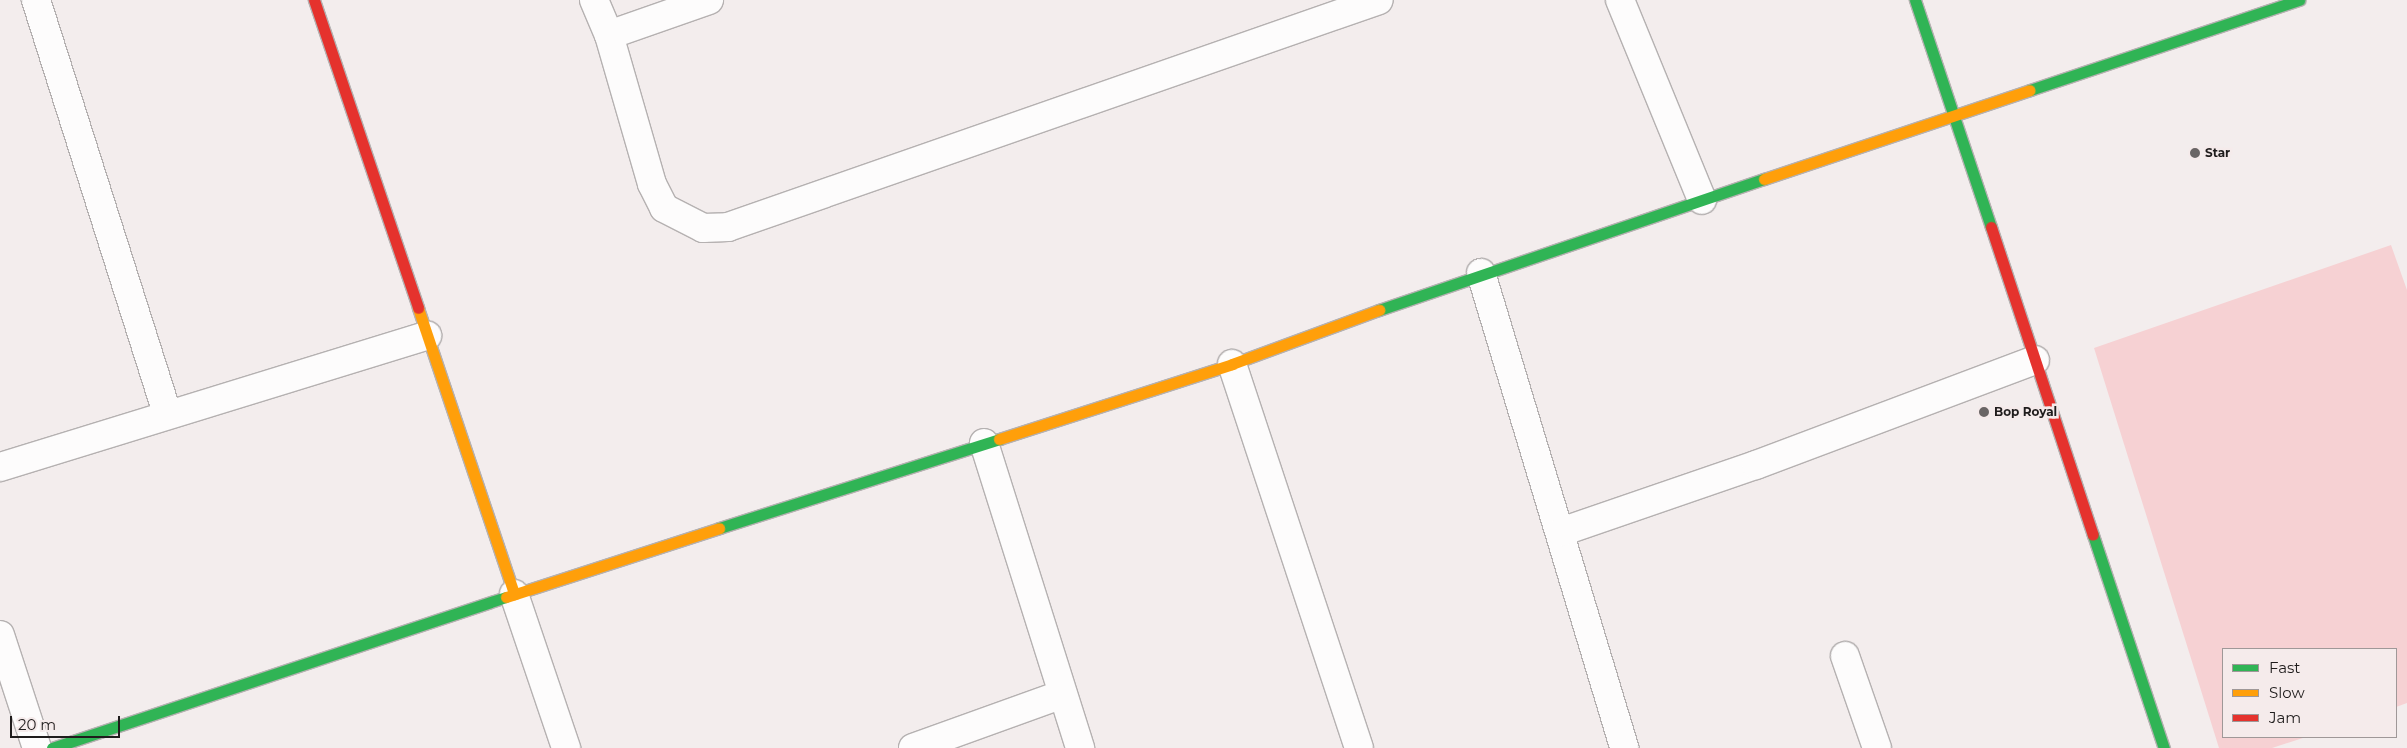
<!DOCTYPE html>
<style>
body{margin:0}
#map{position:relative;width:2407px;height:748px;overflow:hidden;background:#f3eded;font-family:Montserrat,sans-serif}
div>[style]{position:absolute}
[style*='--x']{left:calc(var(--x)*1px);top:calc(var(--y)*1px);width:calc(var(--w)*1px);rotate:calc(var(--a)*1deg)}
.green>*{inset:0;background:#f6d1d3}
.roads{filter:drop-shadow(1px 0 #b5b1b1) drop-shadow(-1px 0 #b5b1b1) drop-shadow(0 1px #b5b1b1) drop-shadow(0 -1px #b5b1b1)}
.street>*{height:28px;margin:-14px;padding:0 14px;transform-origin:14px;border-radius:14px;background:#fdfcfc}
.fast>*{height:11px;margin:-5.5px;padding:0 5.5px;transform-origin:5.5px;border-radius:5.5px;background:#30b455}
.slow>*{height:11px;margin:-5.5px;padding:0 5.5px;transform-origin:5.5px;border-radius:5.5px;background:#ff9f0a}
.jam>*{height:11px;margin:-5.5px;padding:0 5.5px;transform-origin:5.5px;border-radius:5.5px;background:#e5322d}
.dots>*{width:14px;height:14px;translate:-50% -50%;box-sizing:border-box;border:2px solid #f5ebeb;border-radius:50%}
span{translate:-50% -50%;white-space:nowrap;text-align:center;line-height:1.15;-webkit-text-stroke:5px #f5ebeb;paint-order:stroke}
.poi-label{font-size:12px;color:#1f1c1c;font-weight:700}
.left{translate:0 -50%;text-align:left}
.legend{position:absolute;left:2222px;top:648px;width:175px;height:90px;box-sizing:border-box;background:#f5ebeb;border:1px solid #9f9898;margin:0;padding:6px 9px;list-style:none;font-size:15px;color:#1f1c1c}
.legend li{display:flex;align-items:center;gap:10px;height:25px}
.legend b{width:25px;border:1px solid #9f9898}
.scale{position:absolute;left:10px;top:716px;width:110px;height:22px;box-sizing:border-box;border:2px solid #1f1c1c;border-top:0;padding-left:6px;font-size:15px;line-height:18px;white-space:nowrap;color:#1f1c1c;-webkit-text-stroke:4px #f5ebeb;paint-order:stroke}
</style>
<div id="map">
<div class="green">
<div style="clip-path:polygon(2391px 245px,2407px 290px,2407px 703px,2396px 707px,2396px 649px,2223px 649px,2223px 737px,2306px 737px,2272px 748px,2219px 748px,2094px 348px)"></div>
</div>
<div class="roads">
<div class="street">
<div style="--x:36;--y:0;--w:435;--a:72.4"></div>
<div style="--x:594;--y:0;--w:38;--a:67"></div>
<div style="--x:609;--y:35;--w:155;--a:73.9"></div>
<div style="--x:652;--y:184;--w:27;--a:63"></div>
<div style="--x:664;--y:208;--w:44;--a:27.1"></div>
<div style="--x:703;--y:228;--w:25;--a:-2"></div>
<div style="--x:728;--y:227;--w:689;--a:-19.22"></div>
<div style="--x:1620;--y:0;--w:216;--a:67.7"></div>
<div style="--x:609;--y:35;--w:106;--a:-19.3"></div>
<div style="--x:1481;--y:273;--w:496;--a:73.2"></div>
<div style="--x:1232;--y:364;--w:404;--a:71.7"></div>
<div style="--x:984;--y:443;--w:320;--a:72.5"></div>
<div style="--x:0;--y:467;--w:447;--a:-17.1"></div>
<div style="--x:1561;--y:532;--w:206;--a:-19"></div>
<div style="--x:1756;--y:465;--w:298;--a:-20.6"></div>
<div style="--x:514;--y:594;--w:163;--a:71.3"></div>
<div style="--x:0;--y:635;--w:119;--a:71.9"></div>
<div style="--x:1845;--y:656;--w:97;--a:70.8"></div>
<div style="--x:913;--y:748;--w:159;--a:-19.8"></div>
</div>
<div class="fast">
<div style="--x:1915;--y:0;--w:239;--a:71.5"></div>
<div style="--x:2030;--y:90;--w:284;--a:-18.5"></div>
<div style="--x:1379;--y:310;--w:407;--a:-18.8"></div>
<div style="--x:719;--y:528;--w:294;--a:-17.6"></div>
<div style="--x:2093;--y:535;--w:225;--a:71.6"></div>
<div style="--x:52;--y:748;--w:478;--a:-18.4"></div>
</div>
<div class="slow">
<div style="--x:1764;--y:179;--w:280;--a:-18.5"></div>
<div style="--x:418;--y:308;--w:302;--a:71.4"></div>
<div style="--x:999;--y:439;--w:245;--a:-17.8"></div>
<div style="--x:1232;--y:364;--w:157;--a:-20.2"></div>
<div style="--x:506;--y:597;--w:224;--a:-17.9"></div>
</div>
<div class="jam">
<div style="--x:314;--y:0;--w:325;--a:71.3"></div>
<div style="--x:1991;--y:227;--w:324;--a:71.7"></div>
</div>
</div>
<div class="dots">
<div style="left:2195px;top:153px;background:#696565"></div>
<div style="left:1984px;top:412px;background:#696565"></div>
</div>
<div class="poi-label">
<span class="left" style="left:2205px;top:153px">Star</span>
<span class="left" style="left:1994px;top:412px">Bop Royal</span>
</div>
<ul class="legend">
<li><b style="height:6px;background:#30b455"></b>Fast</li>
<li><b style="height:6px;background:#ff9f0a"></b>Slow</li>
<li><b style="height:6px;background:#e5322d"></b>Jam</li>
</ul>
<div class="scale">20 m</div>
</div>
